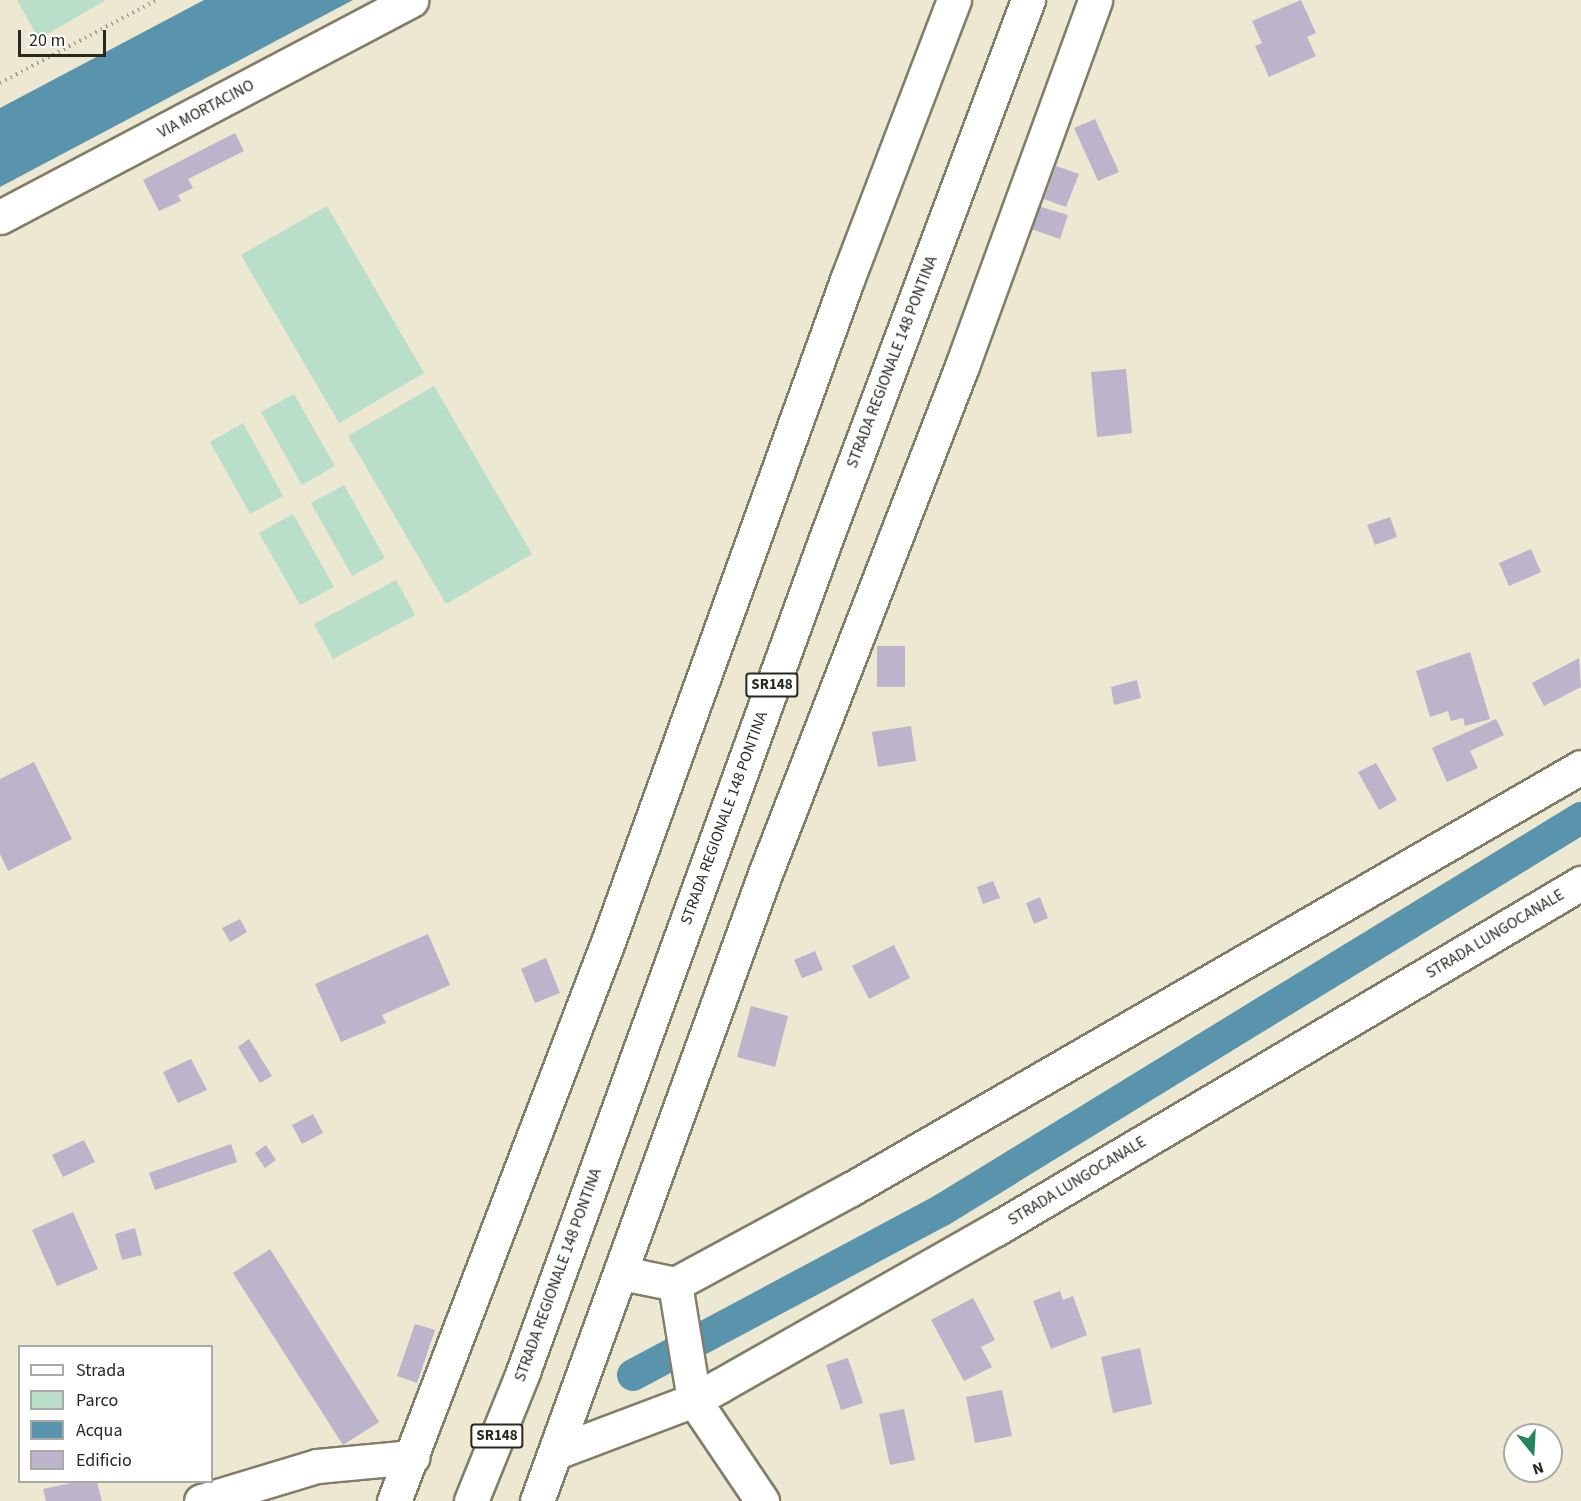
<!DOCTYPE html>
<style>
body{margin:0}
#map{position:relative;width:1581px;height:1501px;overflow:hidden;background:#ece8d1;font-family:"Source Sans 3",sans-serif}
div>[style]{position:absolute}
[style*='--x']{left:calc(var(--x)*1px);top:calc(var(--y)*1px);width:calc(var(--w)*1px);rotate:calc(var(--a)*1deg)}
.green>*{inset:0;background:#b9dec9}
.water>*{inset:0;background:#5a93ac}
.canal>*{height:32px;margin:-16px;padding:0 16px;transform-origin:16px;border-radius:16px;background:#5a93ac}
.building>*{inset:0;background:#bbb4ca}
.path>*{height:4px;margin-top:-2px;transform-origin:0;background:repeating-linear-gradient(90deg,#a09d8c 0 1.5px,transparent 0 6px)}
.roads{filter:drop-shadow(2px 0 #807d68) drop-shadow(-2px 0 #807d68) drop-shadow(0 2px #807d68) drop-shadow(0 -2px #807d68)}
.minor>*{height:33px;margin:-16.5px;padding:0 16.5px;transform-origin:16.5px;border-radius:16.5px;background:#fff}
.primary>*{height:33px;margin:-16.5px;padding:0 16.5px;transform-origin:16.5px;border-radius:16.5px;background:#fff}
span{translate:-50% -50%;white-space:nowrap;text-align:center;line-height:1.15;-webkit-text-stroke:4.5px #fff;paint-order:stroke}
.shield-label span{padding:2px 4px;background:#fff;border:2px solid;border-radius:4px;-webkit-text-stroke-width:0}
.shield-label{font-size:15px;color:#29281f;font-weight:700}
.street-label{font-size:16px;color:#29281f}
.legend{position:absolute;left:18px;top:1345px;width:195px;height:138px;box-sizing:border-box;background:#fff;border:2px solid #a9a9a5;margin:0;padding:8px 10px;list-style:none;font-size:18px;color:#29281f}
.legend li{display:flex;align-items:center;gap:12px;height:30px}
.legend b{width:30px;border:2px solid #a9a9a5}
.north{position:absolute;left:1503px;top:1423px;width:60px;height:60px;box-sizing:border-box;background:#fff;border:2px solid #a9a9a5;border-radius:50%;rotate:162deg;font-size:16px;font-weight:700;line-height:24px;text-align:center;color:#29281f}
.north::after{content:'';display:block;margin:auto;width:21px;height:27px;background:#26855c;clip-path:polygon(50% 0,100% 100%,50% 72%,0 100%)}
.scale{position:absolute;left:18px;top:30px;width:88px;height:27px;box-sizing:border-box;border:3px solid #29281f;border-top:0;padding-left:8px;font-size:18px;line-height:21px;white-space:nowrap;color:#29281f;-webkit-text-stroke:4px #fff;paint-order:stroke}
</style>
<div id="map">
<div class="green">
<div style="clip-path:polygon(17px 0,106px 0,39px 39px)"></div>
<div style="clip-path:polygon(327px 206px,424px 373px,339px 423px,241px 255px)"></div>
<div style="clip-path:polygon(434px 386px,532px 554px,446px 604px,348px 436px)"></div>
<div style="clip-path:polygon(294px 394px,335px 466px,302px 485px,261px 412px)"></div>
<div style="clip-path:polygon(243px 423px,283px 496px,250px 514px,210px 442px)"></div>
<div style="clip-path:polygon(344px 485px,385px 558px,352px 576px,311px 503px)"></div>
<div style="clip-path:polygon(293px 514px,334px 587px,300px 605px,259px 533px)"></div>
<div style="clip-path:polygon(396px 580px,415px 615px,333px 659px,314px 624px)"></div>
</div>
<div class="water">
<div style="clip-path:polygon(204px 0,353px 0,0 187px,0 108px)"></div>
</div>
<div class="canal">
<div style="--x:633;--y:1375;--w:350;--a:-28.1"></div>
<div style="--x:942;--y:1210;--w:750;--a:-31.53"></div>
</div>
<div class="building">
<div style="clip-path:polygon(1301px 0,1316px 33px,1307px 37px,1316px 56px,1269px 77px,1255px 46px,1262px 43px,1252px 21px)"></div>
<div style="clip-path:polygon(1095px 119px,1119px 172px,1098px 181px,1074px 128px)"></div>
<div style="clip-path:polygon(235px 133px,244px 151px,188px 179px,193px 188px,178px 195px,181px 201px,159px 211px,143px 180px)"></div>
<div style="clip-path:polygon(1056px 166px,1079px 174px,1066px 207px,1044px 199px)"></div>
<div style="clip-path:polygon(1038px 206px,1068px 215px,1060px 239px,1031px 229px)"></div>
<div style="clip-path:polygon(1126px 369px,1132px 433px,1097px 437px,1091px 372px)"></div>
<div style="clip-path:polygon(1390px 517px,1397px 537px,1375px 545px,1367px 525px)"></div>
<div style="clip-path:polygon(1531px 549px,1541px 572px,1509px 586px,1499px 563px)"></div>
<div style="clip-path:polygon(877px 646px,905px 646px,905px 687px,877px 687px)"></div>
<div style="clip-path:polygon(1470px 652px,1490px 719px,1465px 726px,1463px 718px,1451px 721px,1448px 711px,1430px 717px,1416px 671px)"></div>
<div style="clip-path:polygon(1579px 658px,1581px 687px,1544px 706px,1532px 683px)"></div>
<div style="clip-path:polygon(1137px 680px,1141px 698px,1114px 705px,1111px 687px)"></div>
<div style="clip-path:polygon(1496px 719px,1504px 735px,1470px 751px,1478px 768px,1447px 782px,1432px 748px)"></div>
<div style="clip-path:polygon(911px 726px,916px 761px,878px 767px,872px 732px)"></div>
<div style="clip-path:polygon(34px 762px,72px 839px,8px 871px,0 854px,0 779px)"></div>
<div style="clip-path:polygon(1376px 763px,1397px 800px,1379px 810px,1358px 772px)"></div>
<div style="clip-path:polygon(993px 881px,1000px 898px,983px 904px,977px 887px)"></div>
<div style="clip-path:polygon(1040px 897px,1048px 918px,1034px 924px,1026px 903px)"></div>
<div style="clip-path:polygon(240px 919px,247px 932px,230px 942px,222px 928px)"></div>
<div style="clip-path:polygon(428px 934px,450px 985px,382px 1015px,386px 1023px,341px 1042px,315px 984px)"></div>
<div style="clip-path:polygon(894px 945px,910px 978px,869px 999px,852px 966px)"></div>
<div style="clip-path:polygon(815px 951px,823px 970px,802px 978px,794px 960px)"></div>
<div style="clip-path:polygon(546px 958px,560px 993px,535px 1003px,521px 969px)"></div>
<div style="clip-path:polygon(751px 1006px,788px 1016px,775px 1067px,737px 1057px)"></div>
<div style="clip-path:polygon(249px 1039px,272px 1076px,260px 1083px,238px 1047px)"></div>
<div style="clip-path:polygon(191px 1059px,207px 1090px,178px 1103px,163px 1072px)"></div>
<div style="clip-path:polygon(313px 1114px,323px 1133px,302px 1144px,292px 1125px)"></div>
<div style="clip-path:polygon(84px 1140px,95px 1162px,63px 1177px,52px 1155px)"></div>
<div style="clip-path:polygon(231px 1144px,237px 1162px,155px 1190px,149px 1173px)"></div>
<div style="clip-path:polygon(266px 1145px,276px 1160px,265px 1168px,255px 1153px)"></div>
<div style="clip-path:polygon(73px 1212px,98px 1269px,57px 1286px,32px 1230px)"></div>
<div style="clip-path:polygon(135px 1228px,142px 1255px,122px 1260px,115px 1234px)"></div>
<div style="clip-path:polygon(270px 1249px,379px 1422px,343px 1445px,233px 1273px)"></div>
<div style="clip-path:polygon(1060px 1291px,1063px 1300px,1073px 1296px,1087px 1335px,1051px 1349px,1033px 1301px)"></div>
<div style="clip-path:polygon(973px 1298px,995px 1340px,981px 1347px,992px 1367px,964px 1381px,931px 1320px)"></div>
<div style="clip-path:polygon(415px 1324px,435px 1330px,417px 1383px,397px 1376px)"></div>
<div style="clip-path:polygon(1140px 1348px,1152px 1404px,1113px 1413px,1101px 1357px)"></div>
<div style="clip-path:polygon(848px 1358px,863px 1403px,841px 1410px,826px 1365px)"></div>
<div style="clip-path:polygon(1002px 1390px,1012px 1436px,975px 1443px,966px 1397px)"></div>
<div style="clip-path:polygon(904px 1409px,915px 1460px,890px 1465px,879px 1414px)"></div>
<div style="clip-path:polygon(76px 1482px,97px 1482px,102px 1501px,46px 1501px,43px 1489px)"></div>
</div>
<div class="path">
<div style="--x:0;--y:83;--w:178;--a:-27.9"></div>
</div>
<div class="roads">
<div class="minor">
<div style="--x:0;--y:217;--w:465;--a:-27.8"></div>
<div style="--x:622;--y:1273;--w:54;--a:11.7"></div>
<div style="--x:675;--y:1284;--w:200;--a:-28.4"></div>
<div style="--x:851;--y:1189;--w:843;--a:-30.03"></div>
<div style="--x:675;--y:1284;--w:118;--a:80.7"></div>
<div style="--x:694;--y:1400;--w:122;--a:56"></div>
<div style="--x:559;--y:1451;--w:144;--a:-20.7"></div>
<div style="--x:694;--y:1400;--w:31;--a:-29"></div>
<div style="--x:721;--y:1385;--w:316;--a:-29.6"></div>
<div style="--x:996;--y:1229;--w:680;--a:-30.6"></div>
<div style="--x:201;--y:1501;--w:121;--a:-16.8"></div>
<div style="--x:317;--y:1466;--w:96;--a:-5.4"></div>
<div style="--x:394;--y:1501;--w:599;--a:-69.05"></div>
<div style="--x:608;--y:942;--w:704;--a:-70.15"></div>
<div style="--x:847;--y:280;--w:300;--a:-69.1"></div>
<div style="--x:537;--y:1501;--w:667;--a:-70.02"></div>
<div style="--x:765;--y:874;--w:545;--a:-68.8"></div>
<div style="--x:962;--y:366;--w:389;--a:-70"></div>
</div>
<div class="primary">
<div style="--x:471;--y:1501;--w:139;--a:-68"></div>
<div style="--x:523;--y:1372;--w:884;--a:-70.03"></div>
<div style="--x:825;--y:541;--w:578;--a:-69.43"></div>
</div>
</div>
<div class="shield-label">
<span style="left:772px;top:685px">SR148</span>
<span style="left:497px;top:1436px">SR148</span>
</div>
<div class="street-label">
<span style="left:206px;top:109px;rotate:-28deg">VIA MORTACINO</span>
<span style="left:892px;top:362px;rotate:-69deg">STRADA REGIONALE 148 PONTINA</span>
<span style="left:724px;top:818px;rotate:-70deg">STRADA REGIONALE 148 PONTINA</span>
<span style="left:1495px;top:934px;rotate:-31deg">STRADA LUNGOCANALE</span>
<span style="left:1077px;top:1181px;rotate:-31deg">STRADA LUNGOCANALE</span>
<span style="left:558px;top:1275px;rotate:-70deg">STRADA REGIONALE 148 PONTINA</span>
</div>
<ul class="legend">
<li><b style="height:8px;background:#fff"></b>Strada</li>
<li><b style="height:16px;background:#b9dec9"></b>Parco</li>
<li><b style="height:16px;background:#5a93ac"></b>Acqua</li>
<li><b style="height:16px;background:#bbb4ca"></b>Edificio</li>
</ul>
<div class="north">N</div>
<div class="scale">20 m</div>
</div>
